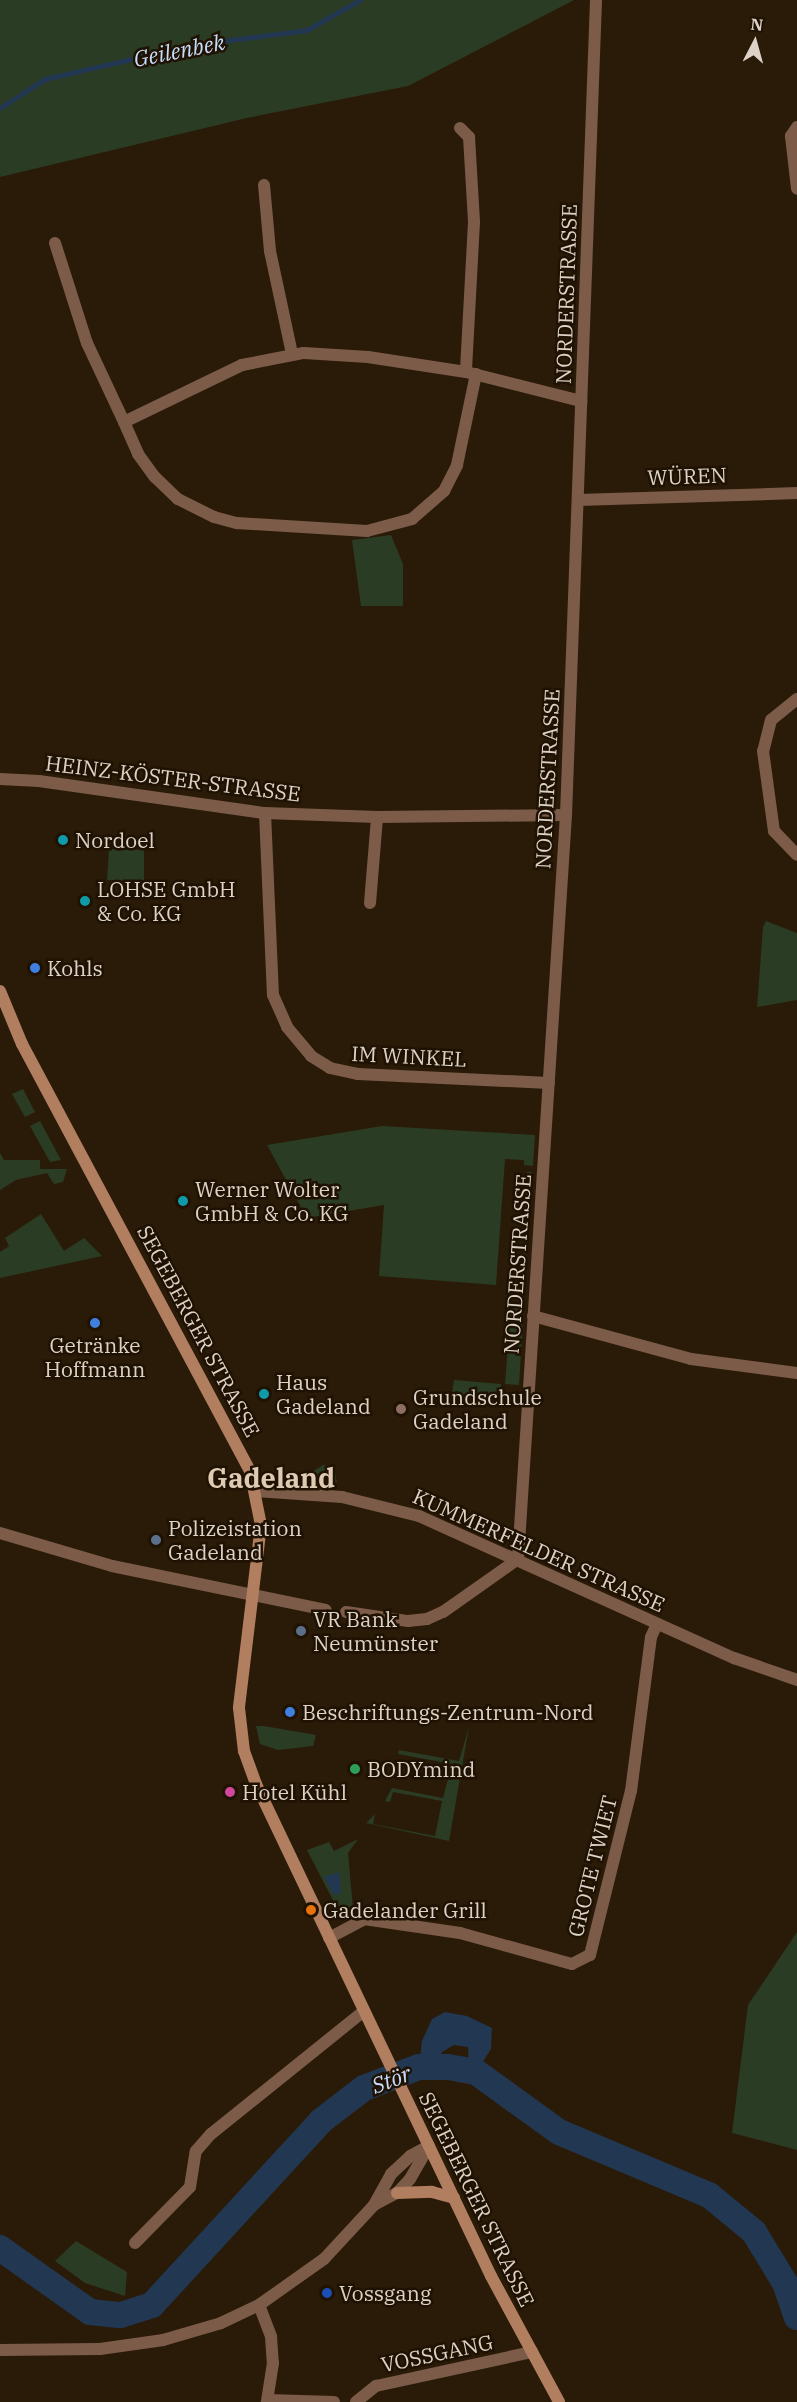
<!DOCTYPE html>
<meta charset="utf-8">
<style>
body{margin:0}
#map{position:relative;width:797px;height:2402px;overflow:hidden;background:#2a1b08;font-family:"IBM Plex Serif",serif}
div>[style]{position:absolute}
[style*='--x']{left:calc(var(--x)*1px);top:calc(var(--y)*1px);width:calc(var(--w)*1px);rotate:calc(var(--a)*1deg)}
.green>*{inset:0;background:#2a3c23}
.water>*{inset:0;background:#223752}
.stream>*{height:4.5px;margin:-2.25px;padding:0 2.25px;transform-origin:2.25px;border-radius:2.25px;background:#223752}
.river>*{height:26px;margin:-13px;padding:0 13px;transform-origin:13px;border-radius:13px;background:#223752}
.minor>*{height:12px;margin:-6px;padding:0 6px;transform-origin:6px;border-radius:6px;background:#7c5c49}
.tertiary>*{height:12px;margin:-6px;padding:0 6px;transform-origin:6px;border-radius:6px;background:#7c5c49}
.secondary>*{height:12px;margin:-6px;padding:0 6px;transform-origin:6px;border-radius:6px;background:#b27e60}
.dots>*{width:16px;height:16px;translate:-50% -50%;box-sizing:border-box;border:3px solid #201202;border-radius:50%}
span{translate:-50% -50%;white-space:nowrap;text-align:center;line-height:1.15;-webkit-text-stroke:5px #201202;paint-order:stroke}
.street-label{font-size:21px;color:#dcd2c7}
.poi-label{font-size:21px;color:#dcd2c7}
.left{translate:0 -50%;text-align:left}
.water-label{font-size:22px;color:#c6defd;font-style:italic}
.district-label{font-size:27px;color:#dfcbb4;font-weight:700}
.north{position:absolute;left:725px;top:12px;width:60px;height:60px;-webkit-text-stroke:4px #201202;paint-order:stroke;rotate:6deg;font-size:16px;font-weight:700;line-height:24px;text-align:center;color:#dcd2c7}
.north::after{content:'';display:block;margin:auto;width:21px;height:27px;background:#dcd2c7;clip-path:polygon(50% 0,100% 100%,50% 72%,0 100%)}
</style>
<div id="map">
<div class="green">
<div style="clip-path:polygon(0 0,574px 0,408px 86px,247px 118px,0 177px)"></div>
<div style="clip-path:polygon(391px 535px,403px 564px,403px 606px,361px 606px,352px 540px)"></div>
<div style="clip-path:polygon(109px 849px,144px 850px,144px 880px,107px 880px)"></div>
<div style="clip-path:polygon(766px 921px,797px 933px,797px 1000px,757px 1007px,763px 927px)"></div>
<div style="clip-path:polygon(23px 1089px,35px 1112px,25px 1117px,12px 1094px)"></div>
<div style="clip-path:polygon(40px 1121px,61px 1160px,50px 1162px,30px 1126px)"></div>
<div style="clip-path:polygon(382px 1126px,535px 1135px,533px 1166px,524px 1165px,524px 1160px,505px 1159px,496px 1285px,379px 1276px,384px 1205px,307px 1218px,267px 1145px)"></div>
<div style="clip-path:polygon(0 1153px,4px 1160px,40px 1160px,40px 1169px,67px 1169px,63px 1182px,54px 1184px,47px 1173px,16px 1180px,0 1190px)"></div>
<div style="clip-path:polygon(527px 1172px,532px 1172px,523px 1290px,520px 1288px)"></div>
<div style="clip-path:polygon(41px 1214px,64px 1251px,84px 1238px,102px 1256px,0 1278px,0 1252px,9px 1246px,5px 1238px)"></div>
<div style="clip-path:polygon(511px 1305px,524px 1306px,519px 1385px,505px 1384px)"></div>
<div style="clip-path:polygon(454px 1380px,501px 1384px,500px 1398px,452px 1394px)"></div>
<div style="clip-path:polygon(323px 1465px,334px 1466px,337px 1483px,326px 1482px,327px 1476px,317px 1475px,316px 1481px,301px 1479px)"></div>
<div style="clip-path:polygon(256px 1726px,264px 1726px,316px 1735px,313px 1746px,278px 1750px,260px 1744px)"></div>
<div style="clip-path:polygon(469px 1727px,449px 1841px,366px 1823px,375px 1814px,373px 1824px,435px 1836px,442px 1801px,393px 1792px,390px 1802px,385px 1801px,392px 1788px,443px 1798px,452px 1764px,398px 1754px,399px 1750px,459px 1761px)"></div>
<div style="clip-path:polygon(358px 1839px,348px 1853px,353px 1908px,336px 1906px,307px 1850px,329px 1842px,334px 1851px)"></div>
<div style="clip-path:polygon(797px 1932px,797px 2150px,732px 2133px,748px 2005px)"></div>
<div style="clip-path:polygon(76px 2241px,127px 2272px,125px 2296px,85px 2283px,55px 2261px)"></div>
</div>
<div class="water">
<div style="clip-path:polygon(339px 1872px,341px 1893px,334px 1895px,324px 1877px)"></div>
<div style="clip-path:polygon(445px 2012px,467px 2016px,492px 2028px,491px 2049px,476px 2072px,469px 2070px,468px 2047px,454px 2045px,442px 2052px,434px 2067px,419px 2067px,422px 2041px,432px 2019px)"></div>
</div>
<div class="stream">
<div style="--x:0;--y:108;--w:54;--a:-32.8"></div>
<div style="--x:45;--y:79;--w:151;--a:-13"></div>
<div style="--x:192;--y:45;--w:116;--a:-7.4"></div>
<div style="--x:307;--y:30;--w:61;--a:-29.5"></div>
</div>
<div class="river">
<div style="--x:0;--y:2248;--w:110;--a:35.4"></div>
<div style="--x:90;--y:2312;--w:31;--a:6"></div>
<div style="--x:121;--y:2315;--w:33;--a:-18"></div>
<div style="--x:152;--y:2305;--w:250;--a:-47.4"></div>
<div style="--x:321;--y:2121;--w:54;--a:-37.5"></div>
<div style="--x:364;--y:2088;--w:59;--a:-20.9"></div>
<div style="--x:419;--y:2067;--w:29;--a:0"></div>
<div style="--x:448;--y:2067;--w:28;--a:10"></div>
<div style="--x:476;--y:2072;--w:102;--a:35.9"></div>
<div style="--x:559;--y:2132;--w:163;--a:22.8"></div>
<div style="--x:709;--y:2195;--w:58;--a:39.4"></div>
<div style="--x:754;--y:2232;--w:60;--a:58.7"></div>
<div style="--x:785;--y:2283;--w:36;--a:71"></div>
</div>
<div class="minor">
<div style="--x:797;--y:127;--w:11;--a:124"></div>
<div style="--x:791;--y:136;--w:53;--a:83.5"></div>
<div style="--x:460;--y:128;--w:13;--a:45"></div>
<div style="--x:469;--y:137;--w:85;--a:86.6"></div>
<div style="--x:474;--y:222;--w:150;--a:93.1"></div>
<div style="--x:264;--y:185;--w:66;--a:84.8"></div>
<div style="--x:270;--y:251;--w:105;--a:77.9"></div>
<div style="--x:55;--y:243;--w:105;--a:72.3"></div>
<div style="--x:87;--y:343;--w:87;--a:64.9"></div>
<div style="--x:124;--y:422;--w:131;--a:-25.8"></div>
<div style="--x:242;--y:365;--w:63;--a:-11"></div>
<div style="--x:304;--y:353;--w:64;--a:3.6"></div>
<div style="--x:368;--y:357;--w:99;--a:8.7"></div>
<div style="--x:466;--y:372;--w:119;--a:14.2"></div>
<div style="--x:124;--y:422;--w:35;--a:66"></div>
<div style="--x:138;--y:454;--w:29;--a:54"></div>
<div style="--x:155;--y:477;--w:32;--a:44"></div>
<div style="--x:178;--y:499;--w:40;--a:26.6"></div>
<div style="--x:214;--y:517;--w:24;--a:15"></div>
<div style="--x:237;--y:523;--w:130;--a:3.5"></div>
<div style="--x:367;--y:531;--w:47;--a:-14.9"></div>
<div style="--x:412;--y:519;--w:43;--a:-41.2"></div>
<div style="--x:444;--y:491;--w:29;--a:-63"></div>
<div style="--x:457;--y:465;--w:93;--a:-78.2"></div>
<div style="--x:578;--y:500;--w:219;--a:-1.8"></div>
<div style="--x:797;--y:699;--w:33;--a:141"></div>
<div style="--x:771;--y:720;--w:32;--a:104"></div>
<div style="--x:763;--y:751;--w:81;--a:82.2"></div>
<div style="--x:774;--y:831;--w:33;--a:46"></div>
<div style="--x:0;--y:779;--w:39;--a:3"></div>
<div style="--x:39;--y:781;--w:228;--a:8.1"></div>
<div style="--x:265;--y:813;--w:112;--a:2"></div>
<div style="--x:377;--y:817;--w:189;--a:-0.6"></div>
<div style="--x:265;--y:813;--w:182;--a:87.5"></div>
<div style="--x:273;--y:995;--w:35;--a:66"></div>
<div style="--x:287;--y:1027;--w:38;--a:50"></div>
<div style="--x:311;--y:1056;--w:22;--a:32"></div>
<div style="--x:330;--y:1068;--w:29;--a:12"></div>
<div style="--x:358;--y:1074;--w:191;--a:2.7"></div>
<div style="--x:370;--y:903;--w:86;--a:-85.3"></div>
<div style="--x:533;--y:1316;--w:164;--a:15.2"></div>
<div style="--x:691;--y:1359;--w:107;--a:7.5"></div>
<div style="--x:0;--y:1533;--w:117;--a:16.4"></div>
<div style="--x:112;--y:1566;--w:218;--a:11.6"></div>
<div style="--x:346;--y:1612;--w:63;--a:8.3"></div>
<div style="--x:408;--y:1621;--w:19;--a:-6"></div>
<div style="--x:427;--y:1619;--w:17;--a:-24"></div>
<div style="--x:443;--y:1612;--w:92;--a:-35.2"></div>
<div style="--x:518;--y:1559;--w:746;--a:-86.31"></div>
<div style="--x:566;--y:815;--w:816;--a:-87.89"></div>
<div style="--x:329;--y:1938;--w:40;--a:-28"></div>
<div style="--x:364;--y:1919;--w:97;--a:8.3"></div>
<div style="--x:460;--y:1933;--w:116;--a:15.5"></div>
<div style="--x:572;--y:1964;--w:20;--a:-27"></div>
<div style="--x:590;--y:1955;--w:169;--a:-76"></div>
<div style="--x:631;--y:1791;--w:155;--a:-82.6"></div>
<div style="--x:651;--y:1637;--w:14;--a:-65"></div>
<div style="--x:135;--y:2243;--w:78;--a:-45.5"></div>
<div style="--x:190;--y:2187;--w:36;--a:-81"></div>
<div style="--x:196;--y:2151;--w:23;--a:-49"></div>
<div style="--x:211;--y:2134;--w:196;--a:-38.8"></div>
<div style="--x:259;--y:2305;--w:34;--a:69"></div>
<div style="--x:271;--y:2337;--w:26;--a:86"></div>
<div style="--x:273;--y:2363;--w:39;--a:99"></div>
<div style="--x:268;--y:2400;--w:66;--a:1.7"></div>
<div style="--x:356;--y:2402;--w:26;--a:-39"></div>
<div style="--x:376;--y:2386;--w:160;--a:-12.3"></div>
</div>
<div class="tertiary">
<div style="--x:256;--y:1491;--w:86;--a:4"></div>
<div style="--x:342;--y:1497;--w:79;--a:13.9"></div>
<div style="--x:419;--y:1516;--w:346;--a:24.3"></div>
<div style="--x:734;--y:1658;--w:67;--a:19.2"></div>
<div style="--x:374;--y:2205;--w:26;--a:-28"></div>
<div style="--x:397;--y:2193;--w:19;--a:-47"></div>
<div style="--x:410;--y:2179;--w:38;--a:-60"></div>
<div style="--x:0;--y:2350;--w:100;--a:-0.6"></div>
<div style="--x:100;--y:2349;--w:64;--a:-8.1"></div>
<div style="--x:163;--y:2340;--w:60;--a:-16.3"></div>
<div style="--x:221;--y:2323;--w:42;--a:-25.3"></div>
<div style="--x:259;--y:2305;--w:80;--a:-35.3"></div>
<div style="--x:324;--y:2259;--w:74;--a:-47.2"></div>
<div style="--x:374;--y:2205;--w:35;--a:-61"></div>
<div style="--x:391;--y:2174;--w:26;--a:-43"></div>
<div style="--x:410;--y:2156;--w:21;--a:-28"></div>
</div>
<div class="secondary">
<div style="--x:0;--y:991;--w:57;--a:67.5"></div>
<div style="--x:22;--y:1044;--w:484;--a:61.9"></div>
<div style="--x:250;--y:1471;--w:55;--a:78.5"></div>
<div style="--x:261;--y:1525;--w:184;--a:96.9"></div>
<div style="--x:239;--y:1708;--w:43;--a:83.4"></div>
<div style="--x:244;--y:1751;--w:35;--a:70"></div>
<div style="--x:256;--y:1784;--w:545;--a:64.47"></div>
<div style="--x:491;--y:2276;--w:143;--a:61.6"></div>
<div style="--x:397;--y:2193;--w:35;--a:-2"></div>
<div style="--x:432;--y:2192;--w:23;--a:15"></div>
</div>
<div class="dots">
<div style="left:63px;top:840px;background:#0f9aa8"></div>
<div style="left:85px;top:901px;background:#0f9aa8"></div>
<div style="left:35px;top:968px;background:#3f7fe0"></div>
<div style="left:183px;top:1201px;background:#0f9aa8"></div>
<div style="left:95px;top:1323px;background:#3f7fe0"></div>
<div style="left:264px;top:1394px;background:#0f9aa8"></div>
<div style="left:401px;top:1409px;background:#8d6e63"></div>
<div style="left:156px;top:1540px;background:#5c6f8a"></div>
<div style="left:301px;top:1631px;background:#5c6f8a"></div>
<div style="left:290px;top:1712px;background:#3f7fe0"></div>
<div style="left:355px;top:1769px;background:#2e9e5b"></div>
<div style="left:230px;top:1792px;background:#d1479c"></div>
<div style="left:311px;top:1910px;background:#e8710a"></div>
<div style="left:327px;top:2293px;background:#1a4fb4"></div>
</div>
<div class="street-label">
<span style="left:566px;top:294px;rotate:-88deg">NORDERSTRASSE</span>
<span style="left:687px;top:476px;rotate:-2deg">WÜREN</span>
<span style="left:173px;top:778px;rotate:7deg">HEINZ-KÖSTER-STRASSE</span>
<span style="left:547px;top:779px;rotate:-87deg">NORDERSTRASSE</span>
<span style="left:409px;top:1056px;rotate:3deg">IM WINKEL</span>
<span style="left:517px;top:1264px;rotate:-86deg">NORDERSTRASSE</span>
<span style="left:199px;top:1331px;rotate:62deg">SEGEBERGER STRASSE</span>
<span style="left:539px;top:1550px;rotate:24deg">KUMMERFELDER STRASSE</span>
<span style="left:592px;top:1866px;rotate:-76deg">GROTE TWIET</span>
<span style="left:477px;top:2199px;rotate:64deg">SEGEBERGER STRASSE</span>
<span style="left:437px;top:2353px;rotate:-12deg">VOSSGANG</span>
</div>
<div class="poi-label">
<span class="left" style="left:75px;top:840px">Nordoel</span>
<span class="left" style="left:97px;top:901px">LOHSE GmbH<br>&amp; Co. KG</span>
<span class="left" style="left:47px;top:968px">Kohls</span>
<span class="left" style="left:195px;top:1201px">Werner Wolter<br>GmbH &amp; Co. KG</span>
<span style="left:95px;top:1357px">Getränke<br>Hoffmann</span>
<span class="left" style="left:276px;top:1394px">Haus<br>Gadeland</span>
<span class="left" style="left:413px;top:1409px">Grundschule<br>Gadeland</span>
<span class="left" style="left:168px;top:1540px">Polizeistation<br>Gadeland</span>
<span class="left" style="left:313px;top:1631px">VR Bank<br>Neumünster</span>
<span class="left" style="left:302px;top:1712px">Beschriftungs-Zentrum-Nord</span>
<span class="left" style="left:367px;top:1769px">BODYmind</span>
<span class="left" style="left:242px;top:1792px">Hotel Kühl</span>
<span class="left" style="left:323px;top:1910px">Gadelander Grill</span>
<span class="left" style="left:339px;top:2293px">Vossgang</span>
</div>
<div class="water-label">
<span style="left:179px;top:50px;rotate:-11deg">Geilenbek</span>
<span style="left:391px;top:2079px;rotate:-21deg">Stör</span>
</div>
<div class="district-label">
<span style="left:271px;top:1478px">Gadeland</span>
</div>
<div class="north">N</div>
</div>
